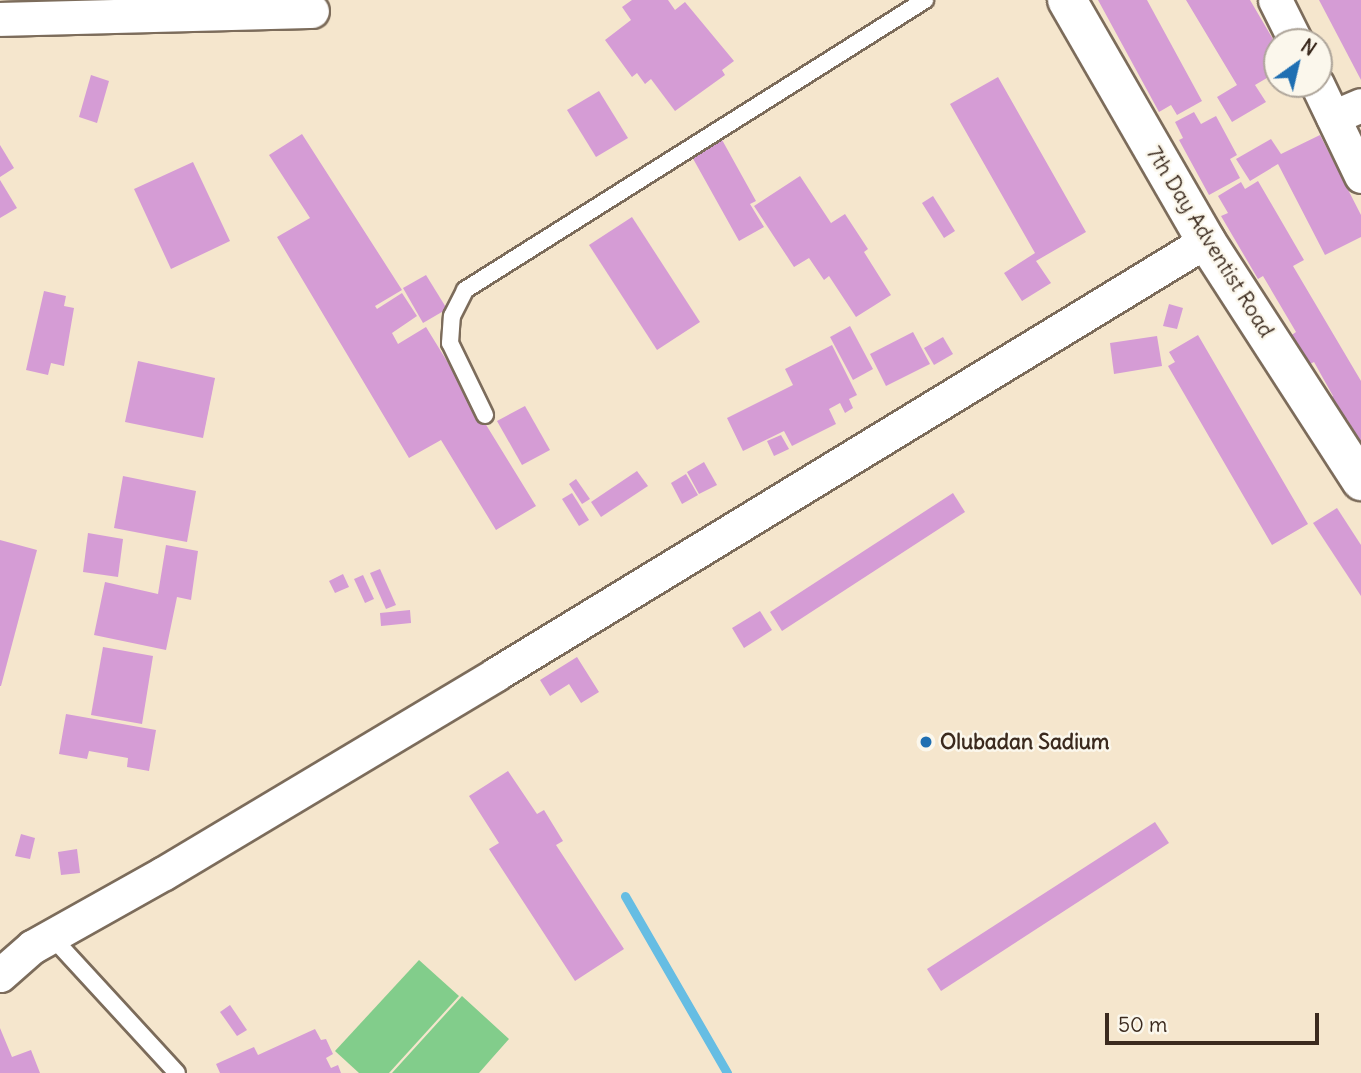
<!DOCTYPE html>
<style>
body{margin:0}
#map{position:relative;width:1361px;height:1073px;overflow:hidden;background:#f5e6cd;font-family:Delius,sans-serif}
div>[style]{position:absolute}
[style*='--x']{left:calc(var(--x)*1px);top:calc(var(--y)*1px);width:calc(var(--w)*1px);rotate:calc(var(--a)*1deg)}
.green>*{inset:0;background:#82cd8b}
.stream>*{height:9px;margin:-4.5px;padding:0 4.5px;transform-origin:4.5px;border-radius:4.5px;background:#66bde3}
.building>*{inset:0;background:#d59cd5}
.roads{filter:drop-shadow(2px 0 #7c6c5b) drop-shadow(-2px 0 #7c6c5b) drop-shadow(0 2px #7c6c5b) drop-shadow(0 -2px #7c6c5b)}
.service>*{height:16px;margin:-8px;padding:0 8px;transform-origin:8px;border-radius:8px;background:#fff}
.minor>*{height:33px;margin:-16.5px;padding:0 16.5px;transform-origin:16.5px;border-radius:16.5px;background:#fff}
.tertiary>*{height:38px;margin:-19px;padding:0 19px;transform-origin:19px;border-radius:19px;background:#fff}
.dots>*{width:19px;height:19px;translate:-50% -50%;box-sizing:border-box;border:4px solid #fbf7ec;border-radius:50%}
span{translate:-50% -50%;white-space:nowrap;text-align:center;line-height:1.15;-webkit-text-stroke:5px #fbf7ec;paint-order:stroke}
.street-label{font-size:21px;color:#3b2a1e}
.poi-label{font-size:21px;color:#3b2a1e;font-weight:700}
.left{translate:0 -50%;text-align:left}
.north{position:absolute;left:1263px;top:28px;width:70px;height:70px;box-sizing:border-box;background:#fbf7ec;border:2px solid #aea59a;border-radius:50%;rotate:34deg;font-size:19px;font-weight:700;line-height:28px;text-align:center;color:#3b2a1e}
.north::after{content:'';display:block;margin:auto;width:24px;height:32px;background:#1f6fb2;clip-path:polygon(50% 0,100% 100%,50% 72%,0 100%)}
.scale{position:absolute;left:1105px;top:1013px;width:214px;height:32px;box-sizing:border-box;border:4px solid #3b2a1e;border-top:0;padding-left:9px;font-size:21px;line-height:24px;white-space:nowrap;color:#3b2a1e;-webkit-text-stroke:5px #fbf7ec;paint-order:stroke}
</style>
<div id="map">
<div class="green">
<div style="clip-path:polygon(419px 960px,459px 996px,389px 1073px,359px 1073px,335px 1051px)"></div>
<div style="clip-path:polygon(462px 996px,509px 1039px,493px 1057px,479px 1073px,392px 1073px)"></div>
</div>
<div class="stream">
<div style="--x:625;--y:896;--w:204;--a:60"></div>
</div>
<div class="building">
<div style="clip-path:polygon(632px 0,668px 0,675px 10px,685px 2px,734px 61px,722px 70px,725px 75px,675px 111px,651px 79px,645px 84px,637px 73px,632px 77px,605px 40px,631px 20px,622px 7px)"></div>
<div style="clip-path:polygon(1098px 0,1147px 0,1202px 101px,1177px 115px,1171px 105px,1159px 112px)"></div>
<div style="clip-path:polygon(1186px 0,1250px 0,1277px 46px,1277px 72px,1255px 85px,1266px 102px,1232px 122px,1217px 97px,1237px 85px)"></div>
<div style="clip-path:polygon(1319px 0,1361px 0,1361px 80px)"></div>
<div style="clip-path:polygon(91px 75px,109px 81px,97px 123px,79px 117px)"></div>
<div style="clip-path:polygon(998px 77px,1086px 232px,1036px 261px,1051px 283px,1022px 301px,1004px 273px,1035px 253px,950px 104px)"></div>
<div style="clip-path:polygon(599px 91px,628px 138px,596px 157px,567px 110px)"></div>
<div style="clip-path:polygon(1194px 112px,1201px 124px,1216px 116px,1237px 155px,1230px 159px,1240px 178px,1209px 195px,1179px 140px,1183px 138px,1175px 122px)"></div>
<div style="clip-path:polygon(302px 134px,402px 290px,375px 306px,377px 309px,402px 293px,417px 316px,392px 333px,398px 344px,426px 327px,536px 506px,496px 530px,441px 440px,409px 458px,277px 237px,310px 218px,269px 155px)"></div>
<div style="clip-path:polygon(1320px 135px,1361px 215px,1361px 237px,1325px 255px,1278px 164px,1250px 181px,1236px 159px,1271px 139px,1281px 154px)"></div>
<div style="clip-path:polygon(721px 138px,756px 201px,750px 204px,764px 227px,739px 241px,691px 155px)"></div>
<div style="clip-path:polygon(0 145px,14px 168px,0 177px)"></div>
<div style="clip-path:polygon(193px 162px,230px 241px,171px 269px,134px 189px)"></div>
<div style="clip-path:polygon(800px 176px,831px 223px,845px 214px,868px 249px,864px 252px,891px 295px,856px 317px,829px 276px,824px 280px,809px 258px,794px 267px,754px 206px)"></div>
<div style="clip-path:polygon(0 180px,17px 208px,0 218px)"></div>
<div style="clip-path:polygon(1258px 181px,1304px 260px,1293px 266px,1361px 381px,1361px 442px,1347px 419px,1339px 424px,1326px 400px,1333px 396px,1314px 362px,1306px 366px,1289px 337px,1296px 332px,1263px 276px,1258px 279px,1221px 216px,1228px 213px,1218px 196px,1241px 182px,1245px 189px)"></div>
<div style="clip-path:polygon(933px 196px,955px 231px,944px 238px,922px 203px)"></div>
<div style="clip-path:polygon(632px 217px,700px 322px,657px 350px,589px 245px)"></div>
<div style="clip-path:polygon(426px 275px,447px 309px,423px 323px,403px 288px)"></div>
<div style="clip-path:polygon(44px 291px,66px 296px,64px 306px,74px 308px,64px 366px,51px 363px,48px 375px,26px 370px)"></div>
<div style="clip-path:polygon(1169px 304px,1183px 308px,1177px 329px,1163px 326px)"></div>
<div style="clip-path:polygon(850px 326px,873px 369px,853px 380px,830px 337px)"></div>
<div style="clip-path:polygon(913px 332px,930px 364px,886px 386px,870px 354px)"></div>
<div style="clip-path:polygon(1198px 335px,1308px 524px,1272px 545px,1168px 366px,1175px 362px,1169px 352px)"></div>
<div style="clip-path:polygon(1157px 336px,1162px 366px,1114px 374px,1110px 343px)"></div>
<div style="clip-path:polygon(943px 337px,953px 354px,934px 365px,924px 348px)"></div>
<div style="clip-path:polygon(832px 345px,857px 395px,849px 399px,853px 408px,845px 413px,840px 403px,829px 409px,836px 424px,792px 446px,784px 431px,743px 451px,727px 418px,793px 385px,785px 369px)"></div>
<div style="clip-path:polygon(138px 361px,215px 378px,203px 438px,125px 422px)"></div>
<div style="clip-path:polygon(525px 406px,550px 450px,522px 465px,497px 421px)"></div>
<div style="clip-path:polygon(781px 435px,789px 449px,774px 456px,767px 441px)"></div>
<div style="clip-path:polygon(704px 462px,717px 485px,699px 494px,687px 472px)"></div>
<div style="clip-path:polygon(637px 471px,648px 486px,601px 517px,591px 502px)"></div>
<div style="clip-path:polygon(686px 474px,698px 495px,682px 504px,671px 483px)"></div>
<div style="clip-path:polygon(123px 476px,196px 491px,187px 542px,114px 528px)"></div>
<div style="clip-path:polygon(576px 479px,590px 499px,582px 504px,569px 484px)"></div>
<div style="clip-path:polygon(572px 493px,589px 520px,579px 526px,562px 499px)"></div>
<div style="clip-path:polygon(953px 493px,965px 512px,782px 631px,770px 612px)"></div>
<div style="clip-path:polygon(1337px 508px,1361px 545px,1361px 596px,1313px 523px)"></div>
<div style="clip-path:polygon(88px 533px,123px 539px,118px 577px,83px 572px)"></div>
<div style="clip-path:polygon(0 540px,37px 550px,1px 686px,0 686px)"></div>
<div style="clip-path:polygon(166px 545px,198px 551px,191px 600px,177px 597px,166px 650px,94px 635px,105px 582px,158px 594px)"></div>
<div style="clip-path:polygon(380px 569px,396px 605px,386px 609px,370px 573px)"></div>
<div style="clip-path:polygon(343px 574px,349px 587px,335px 593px,329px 581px)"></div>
<div style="clip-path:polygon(363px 575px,374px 599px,365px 603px,354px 579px)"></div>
<div style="clip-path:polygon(410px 610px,411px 623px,381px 626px,380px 613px)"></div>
<div style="clip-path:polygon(760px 611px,772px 630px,744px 648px,732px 628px)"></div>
<div style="clip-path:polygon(103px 647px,153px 656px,142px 724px,91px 715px)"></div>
<div style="clip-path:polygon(577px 657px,599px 692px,581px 703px,569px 684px,550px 696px,540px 680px)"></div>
<div style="clip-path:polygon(66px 714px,156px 730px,149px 771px,127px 767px,128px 758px,89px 751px,87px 759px,59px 754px)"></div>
<div style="clip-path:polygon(508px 771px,537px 814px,544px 810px,563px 841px,556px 845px,624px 949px,575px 981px,489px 849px,499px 843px,469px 796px)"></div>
<div style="clip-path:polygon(1155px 822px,1169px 843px,941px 991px,927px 969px)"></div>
<div style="clip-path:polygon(21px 834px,35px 838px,30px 859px,15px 856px)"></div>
<div style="clip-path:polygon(77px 849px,80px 873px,61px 875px,58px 852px)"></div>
<div style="clip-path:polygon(230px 1005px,247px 1030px,237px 1036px,220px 1012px)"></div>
<div style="clip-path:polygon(0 1028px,12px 1057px,31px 1050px,40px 1073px,0 1073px)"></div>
<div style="clip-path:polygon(315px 1029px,321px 1040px,326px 1039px,333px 1054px,326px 1058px,331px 1068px,338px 1065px,341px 1073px,220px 1073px,216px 1064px,254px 1047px,258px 1055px)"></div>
</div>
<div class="roads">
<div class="service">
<div style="--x:485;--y:415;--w:80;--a:-115.9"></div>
<div style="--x:450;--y:343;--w:27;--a:-86"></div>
<div style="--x:452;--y:316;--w:29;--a:-63"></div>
<div style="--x:465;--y:290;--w:544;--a:-32.23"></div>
<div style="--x:51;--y:936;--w:186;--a:47.4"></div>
</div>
<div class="minor">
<div style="--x:1275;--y:0;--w:47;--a:63.4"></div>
<div style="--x:0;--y:19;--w:312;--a:-1.5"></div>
<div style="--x:1317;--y:84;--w:102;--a:64.4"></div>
<div style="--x:1333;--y:117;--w:30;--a:-23"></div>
<div style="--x:0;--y:975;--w:43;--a:-41.2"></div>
<div style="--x:32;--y:947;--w:151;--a:-29.3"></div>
<div style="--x:164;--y:873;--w:387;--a:-30.9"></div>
<div style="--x:496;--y:674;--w:832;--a:-31.38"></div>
</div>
<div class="tertiary">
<div style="--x:1067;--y:0;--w:278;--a:60"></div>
<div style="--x:1206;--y:241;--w:286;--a:57.1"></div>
</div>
</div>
<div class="dots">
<div style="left:926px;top:742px;background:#1f6fb2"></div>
</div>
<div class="street-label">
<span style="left:1210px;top:242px;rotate:58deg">7th Day Adventist Road</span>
</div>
<div class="poi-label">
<span class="left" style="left:940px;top:742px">Olubadan Sadium</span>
</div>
<div class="north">N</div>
<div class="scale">50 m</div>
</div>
